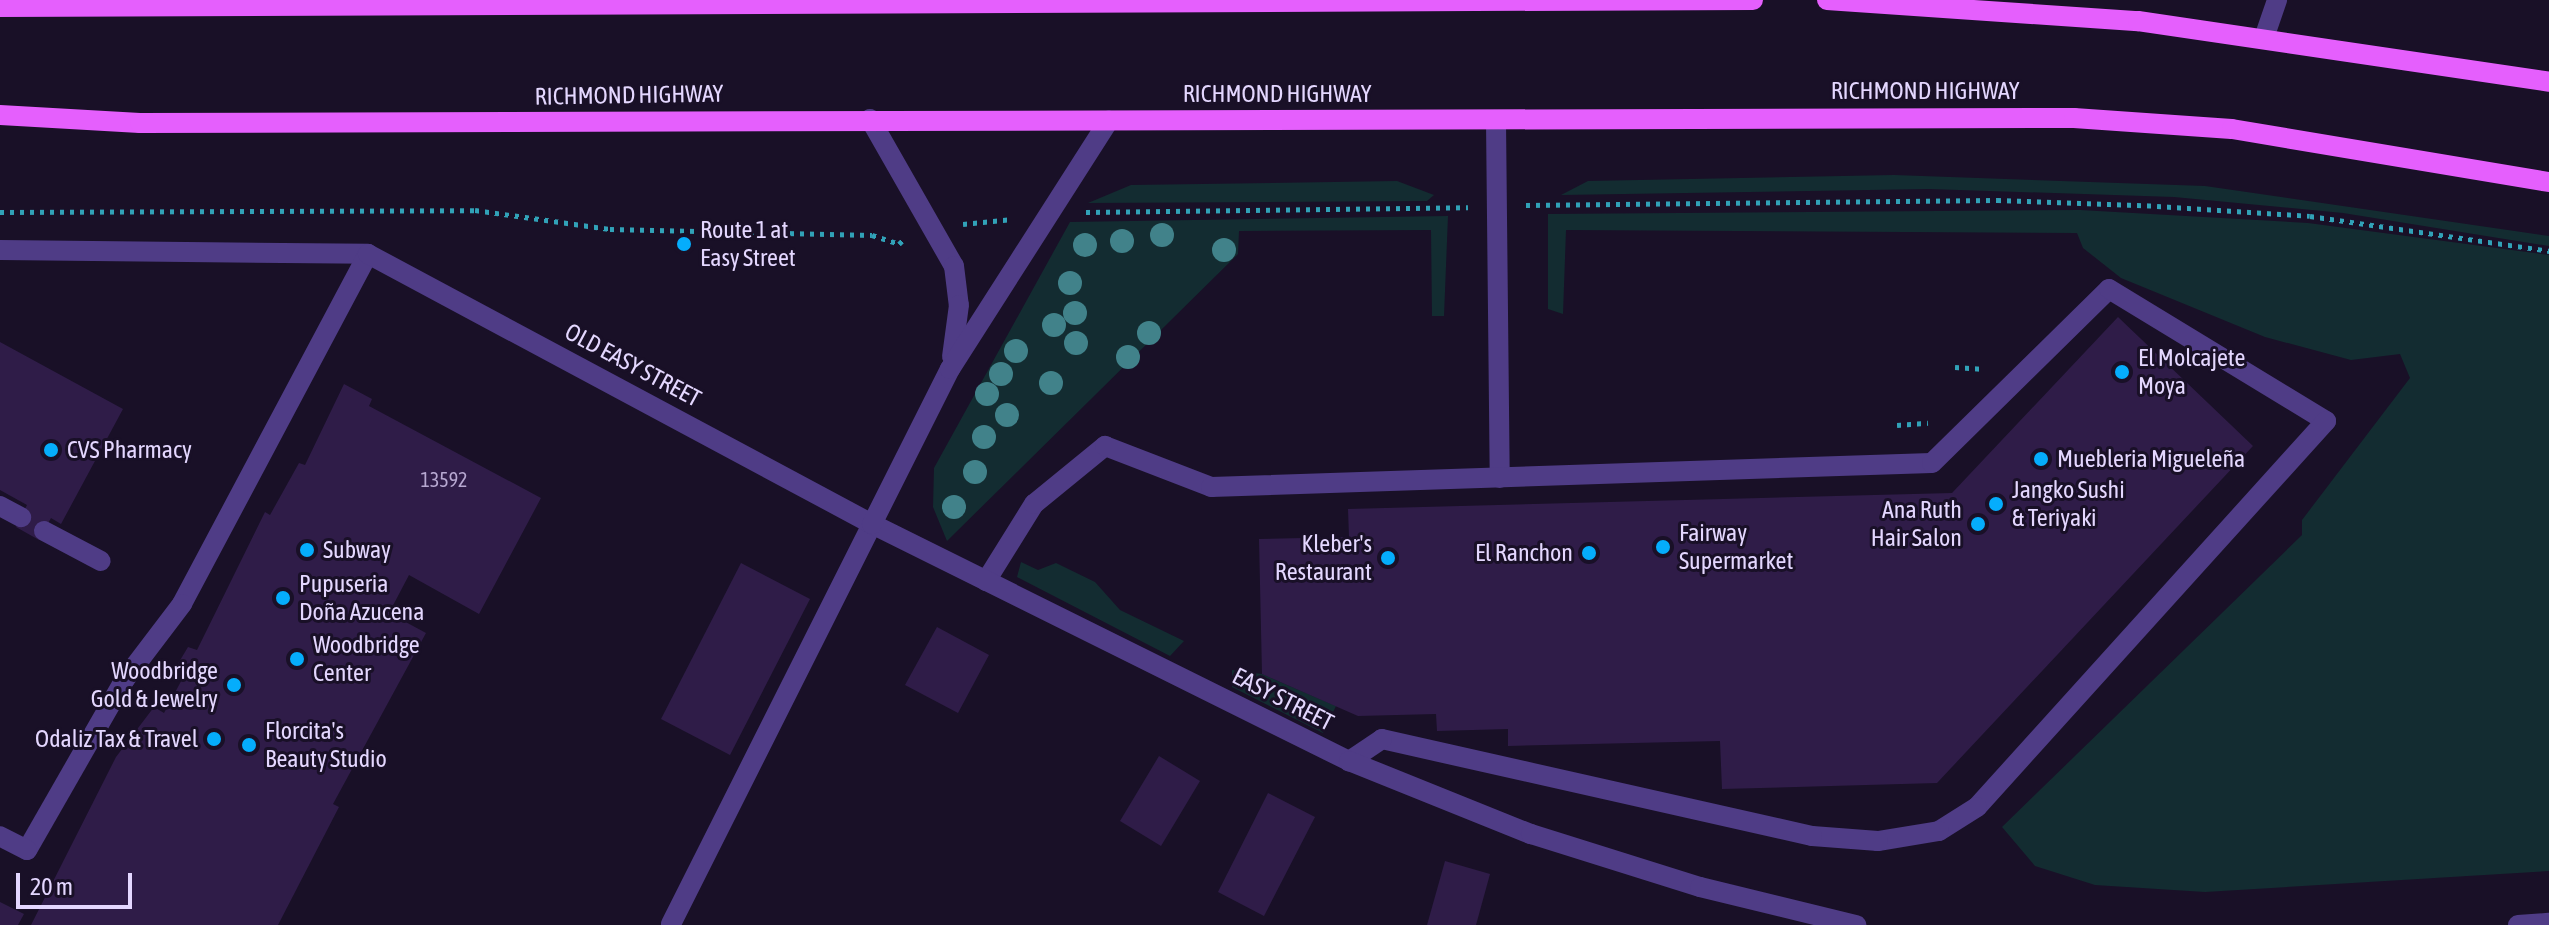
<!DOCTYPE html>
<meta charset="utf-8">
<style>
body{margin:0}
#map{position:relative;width:2549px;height:925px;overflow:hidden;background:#191027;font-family:"Asap Condensed",sans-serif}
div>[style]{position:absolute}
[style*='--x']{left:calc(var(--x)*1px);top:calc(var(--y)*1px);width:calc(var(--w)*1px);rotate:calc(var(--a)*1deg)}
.green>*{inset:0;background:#132c31}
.building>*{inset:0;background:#2f1c48}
.path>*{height:5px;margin-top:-2.5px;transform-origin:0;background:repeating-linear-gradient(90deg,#31a2b8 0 4px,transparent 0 10px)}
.service>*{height:20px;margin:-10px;padding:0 10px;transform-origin:10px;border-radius:10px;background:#4f3c86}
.minor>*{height:20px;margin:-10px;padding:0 10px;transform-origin:10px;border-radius:10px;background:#4f3c86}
.primary>*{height:20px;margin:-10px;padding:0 10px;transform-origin:10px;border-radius:10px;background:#e55ffd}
.trees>*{width:24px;height:24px;margin:-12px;border-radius:50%;background:#41828a}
.dots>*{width:22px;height:22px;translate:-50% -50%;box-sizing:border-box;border:4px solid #191027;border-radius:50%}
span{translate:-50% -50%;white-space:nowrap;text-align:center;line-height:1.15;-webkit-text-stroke:6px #191027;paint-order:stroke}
.number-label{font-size:20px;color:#b7a8d1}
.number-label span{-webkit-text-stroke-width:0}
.street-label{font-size:24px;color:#e4d7ff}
.poi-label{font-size:24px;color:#e4d7ff}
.left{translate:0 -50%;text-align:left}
.right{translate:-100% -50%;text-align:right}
.scale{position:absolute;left:16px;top:873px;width:116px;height:36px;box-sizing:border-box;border:4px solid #e4d7ff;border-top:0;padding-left:10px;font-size:24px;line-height:28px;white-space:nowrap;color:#e4d7ff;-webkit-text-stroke:6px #191027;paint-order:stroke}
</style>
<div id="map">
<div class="green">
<div style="clip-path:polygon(1894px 175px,2205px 186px,2549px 236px,2549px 246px,2343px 213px,2174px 197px,1929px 189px,1561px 195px,1588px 181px)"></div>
<div style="clip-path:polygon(1397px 181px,1434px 195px,1427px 201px,1088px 203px,1131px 185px)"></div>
<div style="clip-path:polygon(2080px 210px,2308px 223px,2549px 255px,2549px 871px,2205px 892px,2095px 885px,2035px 866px,2002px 827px,2302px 535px,2302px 520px,2410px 378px,2400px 354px,2351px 360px,2265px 337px,2121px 278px,2083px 248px,2077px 233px,1566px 230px,1563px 314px,1548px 309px,1548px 214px)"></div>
<div style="clip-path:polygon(1448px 216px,1444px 316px,1432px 316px,1431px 230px,1239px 231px,1238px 254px,947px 541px,933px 507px,934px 468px,1070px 222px)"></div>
<div style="clip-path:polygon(1021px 562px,1038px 570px,1056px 563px,1095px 582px,1120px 610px,1184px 641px,1170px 656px,1017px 577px)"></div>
<div style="clip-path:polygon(1232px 670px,1262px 674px,1336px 706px,1323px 733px,1232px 687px)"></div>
</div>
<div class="building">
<div style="clip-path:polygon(2118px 317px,2253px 446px,1937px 783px,1722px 789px,1720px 741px,1508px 746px,1508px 729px,1437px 731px,1436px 714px,1358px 716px,1262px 674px,1259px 539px,1349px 537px,1348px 509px,1952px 493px)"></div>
<div style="clip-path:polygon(0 342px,123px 409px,61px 524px,51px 518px,39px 540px,16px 527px,27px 505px,0 490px)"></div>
<div style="clip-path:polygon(344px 384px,372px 399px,369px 406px,541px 498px,479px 614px,409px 575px,389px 613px,426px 633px,333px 804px,339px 807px,278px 925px,31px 925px,116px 757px,154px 707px,164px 713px,186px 672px,176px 667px,188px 647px,197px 650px,265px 512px,270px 515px,299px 463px,305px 465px)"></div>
<div style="clip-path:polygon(741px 563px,810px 599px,730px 755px,661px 719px)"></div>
<div style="clip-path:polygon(937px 627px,989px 655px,958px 713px,905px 685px)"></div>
<div style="clip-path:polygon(1159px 756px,1200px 781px,1161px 846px,1120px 821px)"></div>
<div style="clip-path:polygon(1268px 793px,1315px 817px,1264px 916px,1218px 892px)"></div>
<div style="clip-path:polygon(1445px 861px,1490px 874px,1476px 925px,1427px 925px)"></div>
<div style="clip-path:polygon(0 902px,24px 914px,18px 925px,0 925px)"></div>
</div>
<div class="path">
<div style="--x:1526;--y:205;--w:471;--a:-0.6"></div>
<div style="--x:1997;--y:200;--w:160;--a:2.1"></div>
<div style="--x:2157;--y:206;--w:153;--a:3.7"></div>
<div style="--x:2310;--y:216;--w:242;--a:8.3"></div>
<div style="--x:0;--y:212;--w:475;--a:-0.2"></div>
<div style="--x:475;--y:210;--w:136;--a:8"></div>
<div style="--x:610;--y:229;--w:262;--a:1.3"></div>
<div style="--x:872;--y:235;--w:28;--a:18"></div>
<div style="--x:899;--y:244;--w:8;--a:-45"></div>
<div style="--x:1086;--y:212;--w:382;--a:-0.7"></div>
<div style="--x:963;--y:224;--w:50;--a:-5.7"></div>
<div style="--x:1955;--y:367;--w:26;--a:4"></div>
<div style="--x:1897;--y:425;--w:31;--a:-4"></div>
</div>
<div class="service">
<div style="--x:2265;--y:35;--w:37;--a:-71"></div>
<div style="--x:1496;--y:121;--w:357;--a:89.4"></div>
<div style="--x:0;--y:250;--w:368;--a:0.6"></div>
<div style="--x:368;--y:254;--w:396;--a:118"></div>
<div style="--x:182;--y:604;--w:94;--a:127.2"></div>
<div style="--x:125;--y:679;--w:197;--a:119.8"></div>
<div style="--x:27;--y:850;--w:30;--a:-153"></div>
<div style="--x:0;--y:506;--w:24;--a:28"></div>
<div style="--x:44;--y:531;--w:64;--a:27.8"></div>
<div style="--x:986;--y:581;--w:91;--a:-58.1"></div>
<div style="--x:1034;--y:504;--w:92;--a:-39.2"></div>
<div style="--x:1105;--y:446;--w:114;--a:21.1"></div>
<div style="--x:1211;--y:487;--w:721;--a:-1.91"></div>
<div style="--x:1932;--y:463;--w:248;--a:-44.5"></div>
<div style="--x:2109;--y:289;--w:254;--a:31.3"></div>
<div style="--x:2326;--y:421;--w:520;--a:132.12"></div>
<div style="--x:1977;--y:807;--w:45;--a:147.7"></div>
<div style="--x:1939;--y:831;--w:62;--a:170.7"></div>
<div style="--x:1878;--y:841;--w:66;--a:-175.7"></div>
<div style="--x:1812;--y:836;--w:441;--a:-167.3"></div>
<div style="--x:1382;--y:739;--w:40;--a:146"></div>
<div style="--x:671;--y:924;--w:448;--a:-63.3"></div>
</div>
<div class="minor">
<div style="--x:870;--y:119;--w:169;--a:60.3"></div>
<div style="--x:954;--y:266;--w:39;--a:83"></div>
<div style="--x:959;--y:305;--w:52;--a:97.7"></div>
<div style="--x:368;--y:254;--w:572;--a:28.18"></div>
<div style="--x:872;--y:524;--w:533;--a:26.42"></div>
<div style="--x:1349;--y:761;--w:196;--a:21.9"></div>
<div style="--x:1531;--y:834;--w:177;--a:17.4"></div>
<div style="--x:1700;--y:887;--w:161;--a:13.7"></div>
<div style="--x:872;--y:524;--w:174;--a:-63.3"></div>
<div style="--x:950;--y:369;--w:295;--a:-57.4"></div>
<div style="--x:2518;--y:925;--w:31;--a:-4"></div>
</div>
<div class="primary">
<div style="--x:1827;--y:0;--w:312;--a:3.9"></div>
<div style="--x:2138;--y:21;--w:416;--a:8.4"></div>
<div style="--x:0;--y:7;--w:1753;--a:-0.23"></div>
<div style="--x:0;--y:115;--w:140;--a:3.3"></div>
<div style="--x:140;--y:123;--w:1934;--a:-0.15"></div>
<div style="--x:2074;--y:118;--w:158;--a:4"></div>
<div style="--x:2232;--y:129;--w:321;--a:9.5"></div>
</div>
<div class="trees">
<div style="left:1162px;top:235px"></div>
<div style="left:1122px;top:241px"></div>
<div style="left:1085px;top:245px"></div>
<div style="left:1224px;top:250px"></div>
<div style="left:1070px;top:283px"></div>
<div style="left:1075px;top:313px"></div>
<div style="left:1054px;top:325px"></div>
<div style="left:1149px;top:333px"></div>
<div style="left:1076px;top:343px"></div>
<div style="left:1016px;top:351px"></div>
<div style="left:1128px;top:357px"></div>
<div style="left:1001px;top:374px"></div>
<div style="left:1051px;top:383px"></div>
<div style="left:987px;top:394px"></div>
<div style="left:1007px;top:415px"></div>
<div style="left:984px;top:437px"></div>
<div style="left:975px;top:472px"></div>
<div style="left:954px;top:507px"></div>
</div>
<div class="dots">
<div style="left:684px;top:244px;background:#05adfc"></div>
<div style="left:2122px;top:372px;background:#05adfc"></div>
<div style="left:51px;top:450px;background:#05adfc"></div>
<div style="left:2041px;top:459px;background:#05adfc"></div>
<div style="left:1996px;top:504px;background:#05adfc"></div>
<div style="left:1978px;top:524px;background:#05adfc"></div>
<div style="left:1663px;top:547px;background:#05adfc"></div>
<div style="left:307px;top:550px;background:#05adfc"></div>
<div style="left:1589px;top:553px;background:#05adfc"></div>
<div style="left:1388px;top:558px;background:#05adfc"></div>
<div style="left:283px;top:598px;background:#05adfc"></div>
<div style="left:297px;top:659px;background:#05adfc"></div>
<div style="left:234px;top:685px;background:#05adfc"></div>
<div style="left:214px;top:739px;background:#05adfc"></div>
<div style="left:249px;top:745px;background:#05adfc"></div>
</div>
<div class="number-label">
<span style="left:444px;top:479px">13592</span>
</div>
<div class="street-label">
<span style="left:1925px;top:91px">RICHMOND HIGHWAY</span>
<span style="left:1277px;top:94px">RICHMOND HIGHWAY</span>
<span style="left:629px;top:95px;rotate:-1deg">RICHMOND HIGHWAY</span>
<span style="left:633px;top:365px;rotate:28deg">OLD EASY STREET</span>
<span style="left:1283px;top:699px;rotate:27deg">EASY STREET</span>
</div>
<div class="poi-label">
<span class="left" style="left:700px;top:244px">Route 1 at<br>Easy Street</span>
<span class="left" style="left:2138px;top:372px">El Molcajete<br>Moya</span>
<span class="left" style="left:67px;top:450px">CVS Pharmacy</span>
<span class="left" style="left:2057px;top:459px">Muebleria Migueleña</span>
<span class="left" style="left:2012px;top:504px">Jangko Sushi<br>&amp; Teriyaki</span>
<span class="right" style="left:1962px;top:524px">Ana Ruth<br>Hair Salon</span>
<span class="left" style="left:1679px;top:547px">Fairway<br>Supermarket</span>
<span class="right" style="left:1372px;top:558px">Kleber's<br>Restaurant</span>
<span class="left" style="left:323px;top:550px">Subway</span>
<span class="right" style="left:1573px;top:553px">El Ranchon</span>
<span class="left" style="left:299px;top:598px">Pupuseria<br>Doña Azucena</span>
<span class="left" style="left:313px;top:659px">Woodbridge<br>Center</span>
<span class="right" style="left:218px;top:685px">Woodbridge<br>Gold &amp; Jewelry</span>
<span class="left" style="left:265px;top:745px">Florcita's<br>Beauty Studio</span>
<span class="right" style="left:198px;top:739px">Odaliz Tax &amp; Travel</span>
</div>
<div class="scale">20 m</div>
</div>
